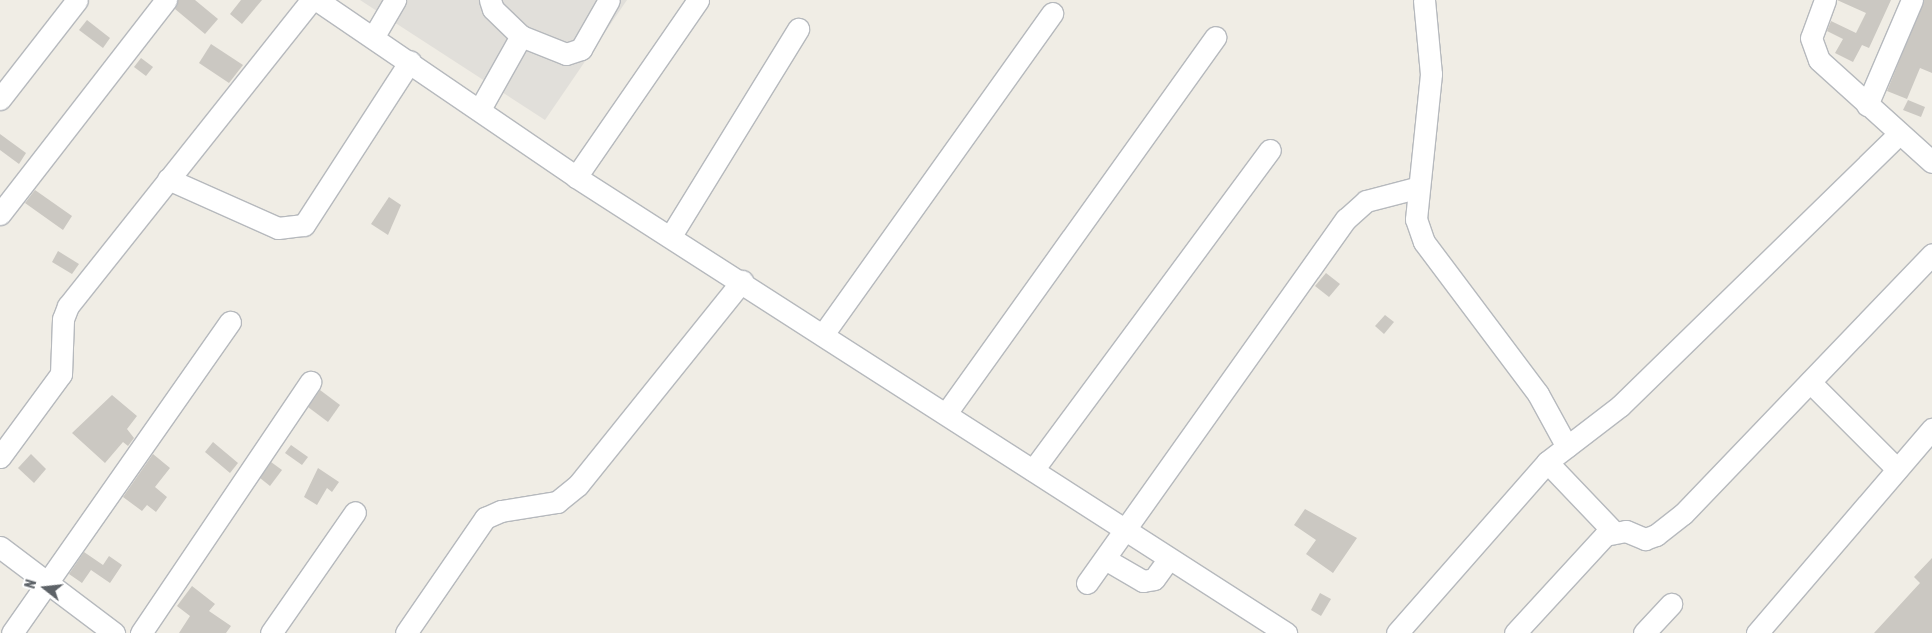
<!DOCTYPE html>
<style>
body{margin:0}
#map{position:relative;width:1932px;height:633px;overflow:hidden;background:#f0ede5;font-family:"Asap Condensed",sans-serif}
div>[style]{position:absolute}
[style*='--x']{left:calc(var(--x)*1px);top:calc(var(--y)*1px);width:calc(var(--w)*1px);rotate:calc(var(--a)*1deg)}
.industrial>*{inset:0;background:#e1dfda}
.building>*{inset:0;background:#cbc8c2}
.roads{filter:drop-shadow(1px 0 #b6b9bd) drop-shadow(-1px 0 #b6b9bd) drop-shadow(0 1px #b6b9bd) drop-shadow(0 -1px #b6b9bd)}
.minor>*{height:21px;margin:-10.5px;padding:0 10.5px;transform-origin:10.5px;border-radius:10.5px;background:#fff}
span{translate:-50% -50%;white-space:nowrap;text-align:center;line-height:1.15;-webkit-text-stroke:5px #fff;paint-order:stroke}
.north{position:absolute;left:20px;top:563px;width:50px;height:50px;-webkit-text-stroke:4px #fff;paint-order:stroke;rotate:286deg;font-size:14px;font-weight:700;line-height:20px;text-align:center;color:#5d6267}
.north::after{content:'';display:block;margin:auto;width:18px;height:22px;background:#5d6267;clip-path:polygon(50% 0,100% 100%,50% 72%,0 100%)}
</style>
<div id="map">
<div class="industrial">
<div style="clip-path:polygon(360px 0,627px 0,545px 120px)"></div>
</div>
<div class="building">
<div style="clip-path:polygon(178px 0,195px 0,218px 19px,205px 34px,175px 9px)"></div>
<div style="clip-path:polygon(241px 0,262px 0,242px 24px,230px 14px)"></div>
<div style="clip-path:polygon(1837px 0,1891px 0,1869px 48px,1862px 45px,1853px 62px,1835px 53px,1843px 39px,1827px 31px,1831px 21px,1856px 33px,1866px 13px)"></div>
<div style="clip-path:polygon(1924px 0,1932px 0,1932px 73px,1920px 68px,1907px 99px,1887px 91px)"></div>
<div style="clip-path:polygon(87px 20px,110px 38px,103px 48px,79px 30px)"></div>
<div style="clip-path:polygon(211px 44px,243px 65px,229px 83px,199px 63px)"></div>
<div style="clip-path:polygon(141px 58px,153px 67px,146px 76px,134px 67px)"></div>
<div style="clip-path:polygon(1908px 100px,1925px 107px,1921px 117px,1903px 110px)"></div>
<div style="clip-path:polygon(0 134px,26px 153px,19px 164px,0 150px)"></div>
<div style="clip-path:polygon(35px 190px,72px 216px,63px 230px,25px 203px)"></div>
<div style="clip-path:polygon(389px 197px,401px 205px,388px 235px,371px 224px)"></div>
<div style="clip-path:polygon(58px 251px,79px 264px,72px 274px,52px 262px)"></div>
<div style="clip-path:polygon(1326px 273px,1340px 284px,1329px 297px,1315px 286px)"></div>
<div style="clip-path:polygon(1385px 315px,1394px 322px,1384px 334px,1375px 326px)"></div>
<div style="clip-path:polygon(320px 390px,340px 405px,328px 422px,308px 407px)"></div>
<div style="clip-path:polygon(112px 395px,137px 416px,127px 429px,134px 438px,128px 446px,123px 442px,105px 463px,72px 433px)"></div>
<div style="clip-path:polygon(213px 442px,238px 463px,230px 473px,205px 452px)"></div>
<div style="clip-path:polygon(291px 445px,308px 457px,302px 465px,285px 453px)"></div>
<div style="clip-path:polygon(31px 454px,46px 469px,34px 483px,18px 468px)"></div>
<div style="clip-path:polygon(153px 454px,170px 468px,155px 487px,167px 497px,156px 512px,147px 505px,142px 511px,123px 497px)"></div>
<div style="clip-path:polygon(271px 462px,282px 470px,270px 486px,260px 478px)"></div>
<div style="clip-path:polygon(318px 468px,339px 482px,332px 492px,327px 488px,317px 505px,304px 497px)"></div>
<div style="clip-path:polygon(1305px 509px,1357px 538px,1333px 573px,1306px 554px,1316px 540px,1294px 525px)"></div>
<div style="clip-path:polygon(84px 552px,103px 565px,109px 556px,122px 565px,110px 583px,91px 570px,82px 583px,69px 574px)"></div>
<div style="clip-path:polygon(1932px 558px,1932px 633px,1874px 633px,1920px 583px,1914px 577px)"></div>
<div style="clip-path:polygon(192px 586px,215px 604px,209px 611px,231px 626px,226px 633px,179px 633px,190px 616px,177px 606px)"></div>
<div style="clip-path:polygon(1320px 593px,1331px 599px,1321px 616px,1311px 610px)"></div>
</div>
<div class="roads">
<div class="minor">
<div style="--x:317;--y:0;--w:314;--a:34.3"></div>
<div style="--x:576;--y:177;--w:844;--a:32.71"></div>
<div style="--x:490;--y:0;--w:9;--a:72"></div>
<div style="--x:493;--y:9;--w:39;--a:44"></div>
<div style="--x:521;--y:36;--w:48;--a:21.8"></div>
<div style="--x:566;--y:54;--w:16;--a:-18"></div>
<div style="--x:581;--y:49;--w:56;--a:-60.3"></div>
<div style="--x:1424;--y:0;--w:74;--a:84.6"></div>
<div style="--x:1431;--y:74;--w:146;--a:95.9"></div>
<div style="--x:1416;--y:219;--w:24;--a:71"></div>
<div style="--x:1424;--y:242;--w:190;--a:53.1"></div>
<div style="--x:1538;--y:394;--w:60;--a:61.3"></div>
<div style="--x:1825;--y:0;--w:40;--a:110.2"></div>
<div style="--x:1811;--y:38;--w:23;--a:70"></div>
<div style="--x:1819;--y:60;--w:152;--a:42.1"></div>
<div style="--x:374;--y:36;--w:42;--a:-59.7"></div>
<div style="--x:0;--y:99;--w:125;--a:-52.1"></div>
<div style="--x:1867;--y:105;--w:114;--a:-66.8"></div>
<div style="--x:480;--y:109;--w:84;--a:-60.7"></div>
<div style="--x:576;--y:177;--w:215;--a:-55.4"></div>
<div style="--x:168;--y:179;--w:120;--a:24"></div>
<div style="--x:278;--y:228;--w:26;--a:-7"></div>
<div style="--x:304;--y:225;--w:195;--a:-57.1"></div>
<div style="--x:0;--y:214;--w:271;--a:-52.2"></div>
<div style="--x:672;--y:234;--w:241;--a:-58.4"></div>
<div style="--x:824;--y:333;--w:393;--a:-54.5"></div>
<div style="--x:1810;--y:382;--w:123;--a:45"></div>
<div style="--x:947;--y:412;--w:461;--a:-54.4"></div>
<div style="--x:0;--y:457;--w:103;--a:-53.7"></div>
<div style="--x:61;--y:374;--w:55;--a:-87.9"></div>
<div style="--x:63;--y:319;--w:14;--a:-69"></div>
<div style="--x:68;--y:306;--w:391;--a:-51.5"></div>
<div style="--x:1547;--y:462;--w:95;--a:46.3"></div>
<div style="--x:1033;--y:470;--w:398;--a:-53.5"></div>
<div style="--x:0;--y:547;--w:143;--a:37"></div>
<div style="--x:1105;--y:559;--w:44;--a:30.1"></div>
<div style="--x:1143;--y:581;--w:11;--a:-10"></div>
<div style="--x:1154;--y:579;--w:24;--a:-54"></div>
<div style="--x:1087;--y:583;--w:447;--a:-54.6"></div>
<div style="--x:1346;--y:219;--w:27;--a:-42"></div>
<div style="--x:1366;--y:201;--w:52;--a:-14.6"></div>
<div style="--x:12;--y:633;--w:380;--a:-55"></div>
<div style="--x:141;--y:633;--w:303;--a:-56"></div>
<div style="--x:271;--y:633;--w:147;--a:-55.2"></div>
<div style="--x:406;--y:633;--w:140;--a:-55.5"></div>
<div style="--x:485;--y:518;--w:17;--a:-24"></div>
<div style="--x:501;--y:511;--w:57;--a:-9.1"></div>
<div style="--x:557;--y:502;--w:27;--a:-39"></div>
<div style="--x:578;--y:485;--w:262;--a:-51.2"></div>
<div style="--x:1397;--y:633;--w:227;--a:-48.7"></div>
<div style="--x:1547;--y:462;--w:92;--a:-37.5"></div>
<div style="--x:1620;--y:406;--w:388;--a:-44.3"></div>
<div style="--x:1515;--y:633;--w:133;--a:-47.4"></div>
<div style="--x:1605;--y:535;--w:21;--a:-11"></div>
<div style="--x:1626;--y:531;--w:21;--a:23"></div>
<div style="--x:1645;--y:539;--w:12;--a:-20"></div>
<div style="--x:1656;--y:535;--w:34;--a:-38"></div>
<div style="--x:1683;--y:514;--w:360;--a:-46.2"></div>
<div style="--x:1644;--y:633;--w:40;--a:-47"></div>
<div style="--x:1757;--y:633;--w:269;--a:-49.4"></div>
</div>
</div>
<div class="north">N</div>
</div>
